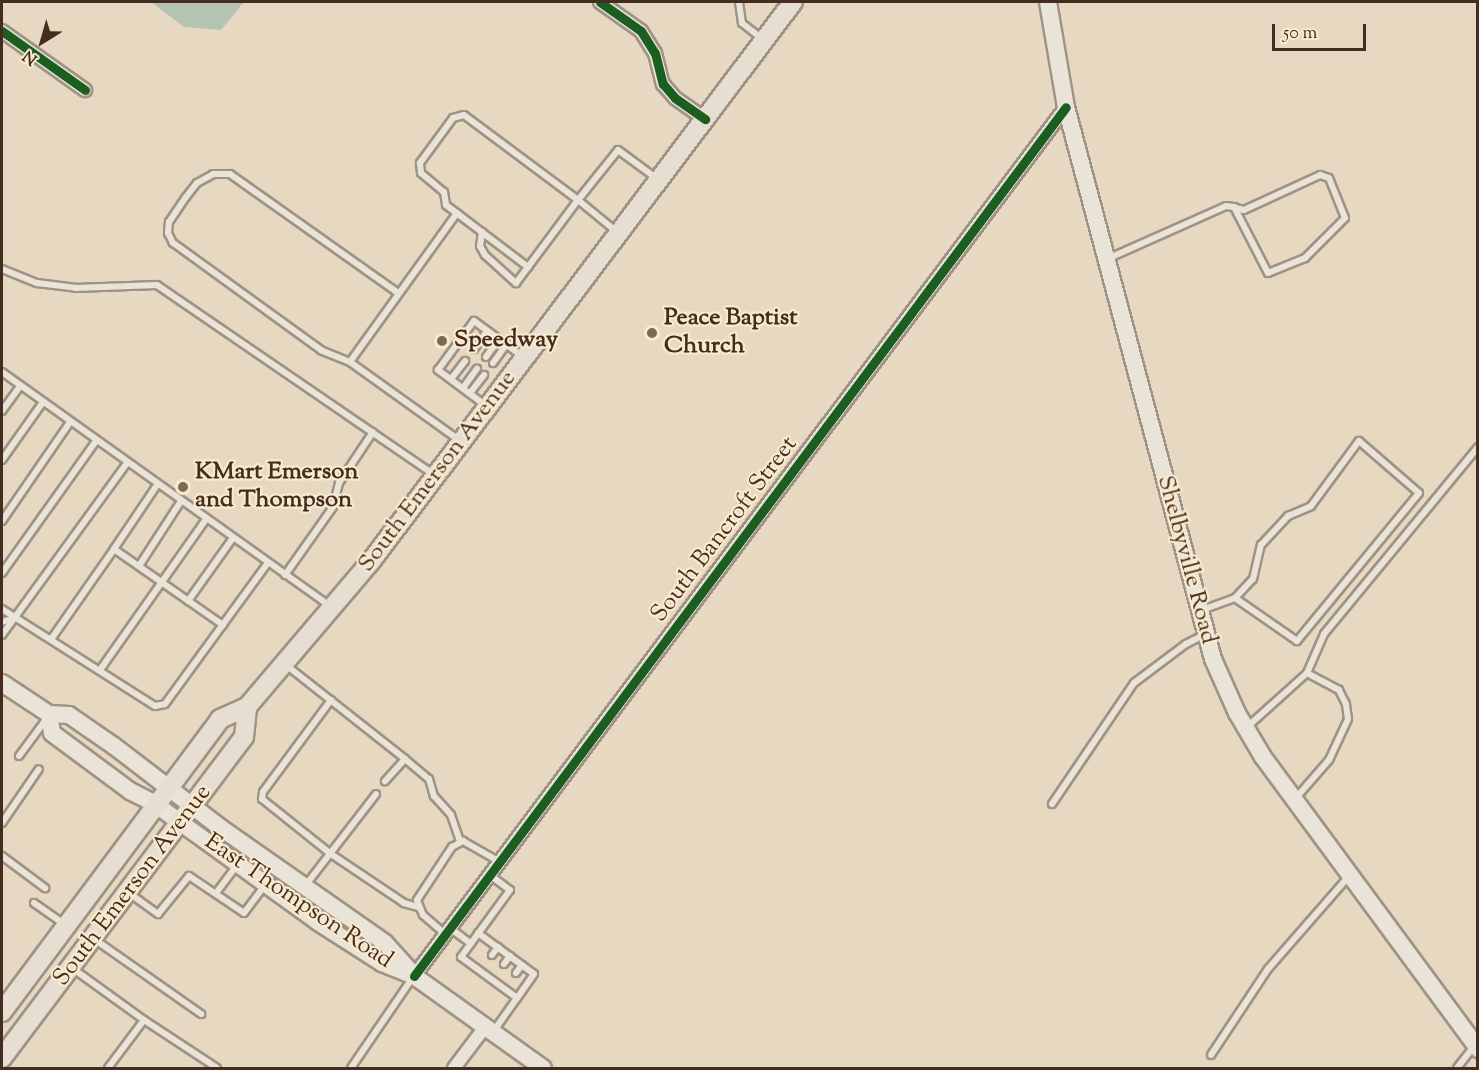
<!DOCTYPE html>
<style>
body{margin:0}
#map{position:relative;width:1479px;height:1070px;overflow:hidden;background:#e7d9c1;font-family:"Sorts Mill Goudy",serif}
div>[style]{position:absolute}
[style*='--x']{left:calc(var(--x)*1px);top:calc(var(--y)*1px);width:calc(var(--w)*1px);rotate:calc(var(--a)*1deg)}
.water>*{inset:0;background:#b3c5b2}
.roads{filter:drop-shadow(2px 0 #9e9384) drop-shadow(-2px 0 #9e9384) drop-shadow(0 2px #9e9384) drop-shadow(0 -2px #9e9384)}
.lane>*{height:6px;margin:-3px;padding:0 3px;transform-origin:3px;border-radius:3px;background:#eae3d7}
.street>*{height:12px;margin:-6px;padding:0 6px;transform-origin:6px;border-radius:6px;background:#eae3d7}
.secondary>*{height:16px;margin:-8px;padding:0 8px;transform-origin:8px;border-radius:8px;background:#eae3d7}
.primary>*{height:18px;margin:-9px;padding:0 9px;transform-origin:9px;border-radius:9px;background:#e6dfd1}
.cycleway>*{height:9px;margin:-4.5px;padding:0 4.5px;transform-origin:4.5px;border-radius:4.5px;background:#1b5e20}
.dots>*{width:16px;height:16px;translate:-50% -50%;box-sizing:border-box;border:3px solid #f9eacd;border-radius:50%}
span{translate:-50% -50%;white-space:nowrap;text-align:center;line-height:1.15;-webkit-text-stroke:4.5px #f9eacd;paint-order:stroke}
.poi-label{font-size:24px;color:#442c21;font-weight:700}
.left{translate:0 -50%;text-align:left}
.street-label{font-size:24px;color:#442c21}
.frame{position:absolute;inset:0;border:3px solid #442c21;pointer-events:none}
.north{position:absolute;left:12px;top:12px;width:60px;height:60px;-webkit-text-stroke:4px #f9eacd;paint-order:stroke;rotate:217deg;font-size:16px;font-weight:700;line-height:24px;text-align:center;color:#442c21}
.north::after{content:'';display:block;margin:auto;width:21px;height:27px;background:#442c21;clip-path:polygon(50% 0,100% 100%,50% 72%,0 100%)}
.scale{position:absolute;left:1272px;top:24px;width:94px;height:27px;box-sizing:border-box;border:3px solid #442c21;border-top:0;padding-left:8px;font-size:18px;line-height:21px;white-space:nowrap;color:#442c21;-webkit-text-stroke:4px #f9eacd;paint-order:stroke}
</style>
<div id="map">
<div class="water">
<div style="clip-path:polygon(151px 2px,244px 2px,221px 30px,184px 27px)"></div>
</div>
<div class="roads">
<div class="lane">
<div style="--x:739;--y:2;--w:21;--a:82"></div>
<div style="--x:742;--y:23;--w:24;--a:38"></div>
<div style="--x:457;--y:213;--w:183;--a:125.7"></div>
<div style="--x:350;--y:362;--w:134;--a:35.6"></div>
<div style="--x:482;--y:232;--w:14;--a:98"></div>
<div style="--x:480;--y:246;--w:10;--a:61"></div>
<div style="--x:485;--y:255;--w:42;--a:42.1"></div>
<div style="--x:516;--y:283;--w:20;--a:-53"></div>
<div style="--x:617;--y:232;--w:50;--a:-140.6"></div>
<div style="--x:578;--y:200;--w:142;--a:-143.3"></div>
<div style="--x:464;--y:115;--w:11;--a:165"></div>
<div style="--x:453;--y:118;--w:56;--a:126.3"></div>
<div style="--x:420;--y:163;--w:10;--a:84"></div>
<div style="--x:421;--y:173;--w:30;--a:40"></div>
<div style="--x:444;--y:192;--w:13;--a:81"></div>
<div style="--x:446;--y:205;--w:103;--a:37.1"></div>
<div style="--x:528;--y:267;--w:84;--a:-53.3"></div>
<div style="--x:578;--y:200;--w:64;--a:-51.3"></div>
<div style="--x:618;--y:150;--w:47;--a:36.4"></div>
<div style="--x:1107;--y:259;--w:130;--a:-24"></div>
<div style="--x:1226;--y:206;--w:8;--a:7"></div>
<div style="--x:1234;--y:207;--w:5;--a:22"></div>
<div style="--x:1239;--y:209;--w:5;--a:11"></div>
<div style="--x:1244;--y:210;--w:84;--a:-24.7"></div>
<div style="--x:1320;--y:175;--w:9;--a:18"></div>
<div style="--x:1329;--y:178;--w:43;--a:68.2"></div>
<div style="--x:1345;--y:218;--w:57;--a:135"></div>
<div style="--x:1305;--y:258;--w:40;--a:158"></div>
<div style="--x:1268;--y:273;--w:74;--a:-117.3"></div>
<div style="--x:2;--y:269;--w:38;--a:22"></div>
<div style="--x:37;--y:283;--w:38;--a:7"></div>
<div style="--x:75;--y:288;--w:82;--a:-2.1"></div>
<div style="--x:157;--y:285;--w:335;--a:34.4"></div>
<div style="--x:474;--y:349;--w:22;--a:-54"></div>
<div style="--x:486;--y:357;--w:22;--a:-54"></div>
<div style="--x:350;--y:362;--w:31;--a:-158"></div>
<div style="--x:321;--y:350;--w:183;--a:-144.1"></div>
<div style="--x:173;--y:243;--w:11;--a:-117"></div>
<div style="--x:168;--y:233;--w:11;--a:-85"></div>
<div style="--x:169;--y:222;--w:30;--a:-56"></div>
<div style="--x:186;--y:197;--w:18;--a:-52"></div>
<div style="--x:197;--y:183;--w:18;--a:-29"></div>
<div style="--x:213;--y:174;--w:17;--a:0"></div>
<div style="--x:230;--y:174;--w:206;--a:35.3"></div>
<div style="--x:493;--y:363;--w:24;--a:-54"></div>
<div style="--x:2;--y:372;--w:404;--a:35.5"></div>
<div style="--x:451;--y:379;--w:23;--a:-52"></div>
<div style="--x:463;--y:388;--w:24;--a:-54"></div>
<div style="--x:470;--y:393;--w:23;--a:-52"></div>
<div style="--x:485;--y:405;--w:59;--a:-143.3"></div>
<div style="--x:438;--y:370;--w:61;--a:-53.7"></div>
<div style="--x:474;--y:321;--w:59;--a:36.1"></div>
<div style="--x:2;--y:411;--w:31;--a:-54"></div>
<div style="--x:2;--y:460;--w:71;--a:-54.7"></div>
<div style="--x:2;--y:521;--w:120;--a:-55.5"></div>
<div style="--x:114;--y:549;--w:77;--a:-56.1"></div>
<div style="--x:139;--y:566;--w:77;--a:-57.1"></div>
<div style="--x:2;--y:573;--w:162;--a:-54.5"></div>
<div style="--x:285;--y:575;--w:83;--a:-54.8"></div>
<div style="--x:333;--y:507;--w:25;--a:-76"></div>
<div style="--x:339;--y:483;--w:61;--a:-56.3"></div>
<div style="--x:188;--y:601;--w:77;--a:-54.5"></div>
<div style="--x:2;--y:609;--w:181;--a:32.4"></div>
<div style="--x:155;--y:706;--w:10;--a:-11"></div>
<div style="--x:165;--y:704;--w:175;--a:-53.9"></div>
<div style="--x:1202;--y:610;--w:35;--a:-20"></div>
<div style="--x:1235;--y:598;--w:26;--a:-47"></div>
<div style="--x:1253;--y:579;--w:35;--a:-77"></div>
<div style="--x:1261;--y:545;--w:40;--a:-47"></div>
<div style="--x:1288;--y:516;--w:25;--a:-23"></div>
<div style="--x:1311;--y:506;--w:81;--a:-53.6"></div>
<div style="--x:1359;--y:441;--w:79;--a:40.9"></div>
<div style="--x:1419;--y:493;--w:192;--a:129.5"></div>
<div style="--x:1297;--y:641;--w:75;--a:-145.3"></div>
<div style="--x:2;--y:622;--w:13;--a:-18"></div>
<div style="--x:2;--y:635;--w:213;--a:-54"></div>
<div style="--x:52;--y:638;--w:108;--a:-55.1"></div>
<div style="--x:114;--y:549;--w:133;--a:34.9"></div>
<div style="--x:286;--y:665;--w:152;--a:38.3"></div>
<div style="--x:405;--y:759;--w:30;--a:132"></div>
<div style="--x:100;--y:670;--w:184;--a:-54.9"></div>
<div style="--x:331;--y:700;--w:114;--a:126.5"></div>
<div style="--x:263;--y:792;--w:7;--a:98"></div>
<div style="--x:262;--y:799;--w:88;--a:38.6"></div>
<div style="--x:331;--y:854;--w:88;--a:33.9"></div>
<div style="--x:404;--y:903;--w:15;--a:16"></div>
<div style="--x:1246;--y:728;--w:82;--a:-42"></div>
<div style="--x:1307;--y:673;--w:43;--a:-66.4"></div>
<div style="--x:1324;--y:634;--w:242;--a:-50.5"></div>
<div style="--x:19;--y:756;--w:47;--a:-53.6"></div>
<div style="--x:405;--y:759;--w:31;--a:40"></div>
<div style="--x:429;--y:779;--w:18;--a:74"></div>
<div style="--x:434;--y:796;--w:25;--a:48"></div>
<div style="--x:451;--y:815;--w:28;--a:71"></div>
<div style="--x:1295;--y:799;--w:52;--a:-48.9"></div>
<div style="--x:1329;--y:760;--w:45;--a:-65.1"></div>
<div style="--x:1348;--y:719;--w:15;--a:-98"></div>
<div style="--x:1346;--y:704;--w:16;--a:-117"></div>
<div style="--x:1339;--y:690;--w:36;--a:-152"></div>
<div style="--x:1052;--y:804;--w:146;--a:-55.9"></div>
<div style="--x:1134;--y:683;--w:65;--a:-36.9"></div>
<div style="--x:1186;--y:644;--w:20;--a:-27"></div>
<div style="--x:2;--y:823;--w:65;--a:-55.6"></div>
<div style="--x:2;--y:856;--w:54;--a:36.7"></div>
<div style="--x:490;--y:875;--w:25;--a:37"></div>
<div style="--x:510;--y:890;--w:83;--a:126.2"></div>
<div style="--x:461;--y:957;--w:69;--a:36.2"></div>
<div style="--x:517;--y:998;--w:42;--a:125.2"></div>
<div style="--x:305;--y:886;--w:116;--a:-52.3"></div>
<div style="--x:129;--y:893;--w:36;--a:36"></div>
<div style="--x:158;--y:914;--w:49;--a:-50.8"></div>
<div style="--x:189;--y:876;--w:66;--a:33.9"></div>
<div style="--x:244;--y:913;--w:35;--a:-53"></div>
<div style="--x:216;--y:893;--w:35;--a:-53"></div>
<div style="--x:34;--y:903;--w:38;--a:35"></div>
<div style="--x:450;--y:928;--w:26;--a:37"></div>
<div style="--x:478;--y:933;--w:69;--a:36.2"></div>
<div style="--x:534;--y:974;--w:29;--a:125"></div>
<div style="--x:445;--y:934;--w:29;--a:-139"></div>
<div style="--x:423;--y:915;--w:16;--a:-112"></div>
<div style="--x:417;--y:900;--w:64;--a:-56.6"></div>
<div style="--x:452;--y:847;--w:13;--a:-29"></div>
<div style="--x:463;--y:841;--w:43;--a:29.6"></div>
<div style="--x:94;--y:939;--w:131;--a:35"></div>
<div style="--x:492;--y:955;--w:10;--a:-53"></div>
<div style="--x:504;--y:964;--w:10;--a:-53"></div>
<div style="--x:72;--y:968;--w:89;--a:35.8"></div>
<div style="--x:144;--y:1020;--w:60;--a:126.9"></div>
<div style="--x:516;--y:973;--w:10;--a:-53"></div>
<div style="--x:144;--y:1020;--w:87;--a:33.3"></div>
<div style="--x:1211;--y:1055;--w:103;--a:-56.5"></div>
<div style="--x:1268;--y:969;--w:123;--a:-48.9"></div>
<div style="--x:351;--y:1068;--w:110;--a:-55.7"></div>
<div style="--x:1457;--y:1068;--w:28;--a:-52"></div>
</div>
<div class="street">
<div style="--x:600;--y:2;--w:50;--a:35.3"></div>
<div style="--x:641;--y:31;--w:26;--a:58"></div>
<div style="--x:655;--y:53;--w:32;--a:76"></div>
<div style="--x:663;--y:84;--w:18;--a:49"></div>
<div style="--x:675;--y:98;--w:37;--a:35"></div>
<div style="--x:2;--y:31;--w:102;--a:35.4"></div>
<div style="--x:414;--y:976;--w:1086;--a:-53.12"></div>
<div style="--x:454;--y:1068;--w:51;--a:-52.9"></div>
</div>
<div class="secondary">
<div style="--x:1048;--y:2;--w:107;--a:80.3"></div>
<div style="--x:1066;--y:107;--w:571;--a:75.09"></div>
<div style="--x:1213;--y:659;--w:59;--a:66"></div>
<div style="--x:1237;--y:713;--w:51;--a:59.4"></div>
<div style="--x:1263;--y:757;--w:363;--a:53.6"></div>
<div style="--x:2;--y:683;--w:56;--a:33.4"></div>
<div style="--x:49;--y:714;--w:20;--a:3"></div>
<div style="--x:69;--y:715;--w:55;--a:34.6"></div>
<div style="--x:114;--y:746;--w:135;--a:37.5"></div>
<div style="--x:221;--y:828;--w:200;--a:35"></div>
<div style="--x:385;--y:943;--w:39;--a:48"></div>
<div style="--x:49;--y:714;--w:19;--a:81"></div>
<div style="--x:52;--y:733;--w:97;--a:36.6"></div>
<div style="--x:130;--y:791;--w:28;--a:27"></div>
<div style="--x:155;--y:804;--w:201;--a:35.9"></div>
<div style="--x:318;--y:922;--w:76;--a:32.6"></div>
<div style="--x:382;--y:963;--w:35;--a:22"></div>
<div style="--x:414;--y:976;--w:158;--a:35.5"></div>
</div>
<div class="primary">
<div style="--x:2;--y:1012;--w:365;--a:-53.3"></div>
<div style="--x:220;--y:719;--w:30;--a:-24"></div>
<div style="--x:247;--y:707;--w:193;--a:-49.6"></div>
<div style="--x:372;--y:560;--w:699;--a:-52.97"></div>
<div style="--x:2;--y:1058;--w:402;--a:-53"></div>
<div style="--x:244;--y:737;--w:30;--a:-84"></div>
</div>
</div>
<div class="cycleway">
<div style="--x:600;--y:2;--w:50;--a:35.3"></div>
<div style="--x:641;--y:31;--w:26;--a:58"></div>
<div style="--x:655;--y:53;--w:32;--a:76"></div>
<div style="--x:663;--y:84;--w:18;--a:49"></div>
<div style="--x:675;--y:98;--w:37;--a:35"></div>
<div style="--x:2;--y:31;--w:102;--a:35.4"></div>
<div style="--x:414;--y:976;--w:1086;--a:-53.12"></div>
</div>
<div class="dots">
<div style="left:652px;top:333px;background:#7d6959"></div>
<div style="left:442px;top:341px;background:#7d6959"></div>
<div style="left:183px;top:487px;background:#7d6959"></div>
</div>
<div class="poi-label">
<span class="left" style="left:664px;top:333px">Peace Baptist<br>Church</span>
<span class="left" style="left:454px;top:341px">Speedway</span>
<span class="left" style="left:195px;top:487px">KMart Emerson<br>and Thompson</span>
</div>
<div class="street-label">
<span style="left:438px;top:472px;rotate:-53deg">South Emerson Avenue</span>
<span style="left:725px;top:530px;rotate:-53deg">South Bancroft Street</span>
<span style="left:1186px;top:560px;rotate:75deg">Shelbyville Road</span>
<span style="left:133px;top:886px;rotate:-53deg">South Emerson Avenue</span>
<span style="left:298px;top:902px;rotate:34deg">East Thompson Road</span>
</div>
<div class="frame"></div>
<div class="north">N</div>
<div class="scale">50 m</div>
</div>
